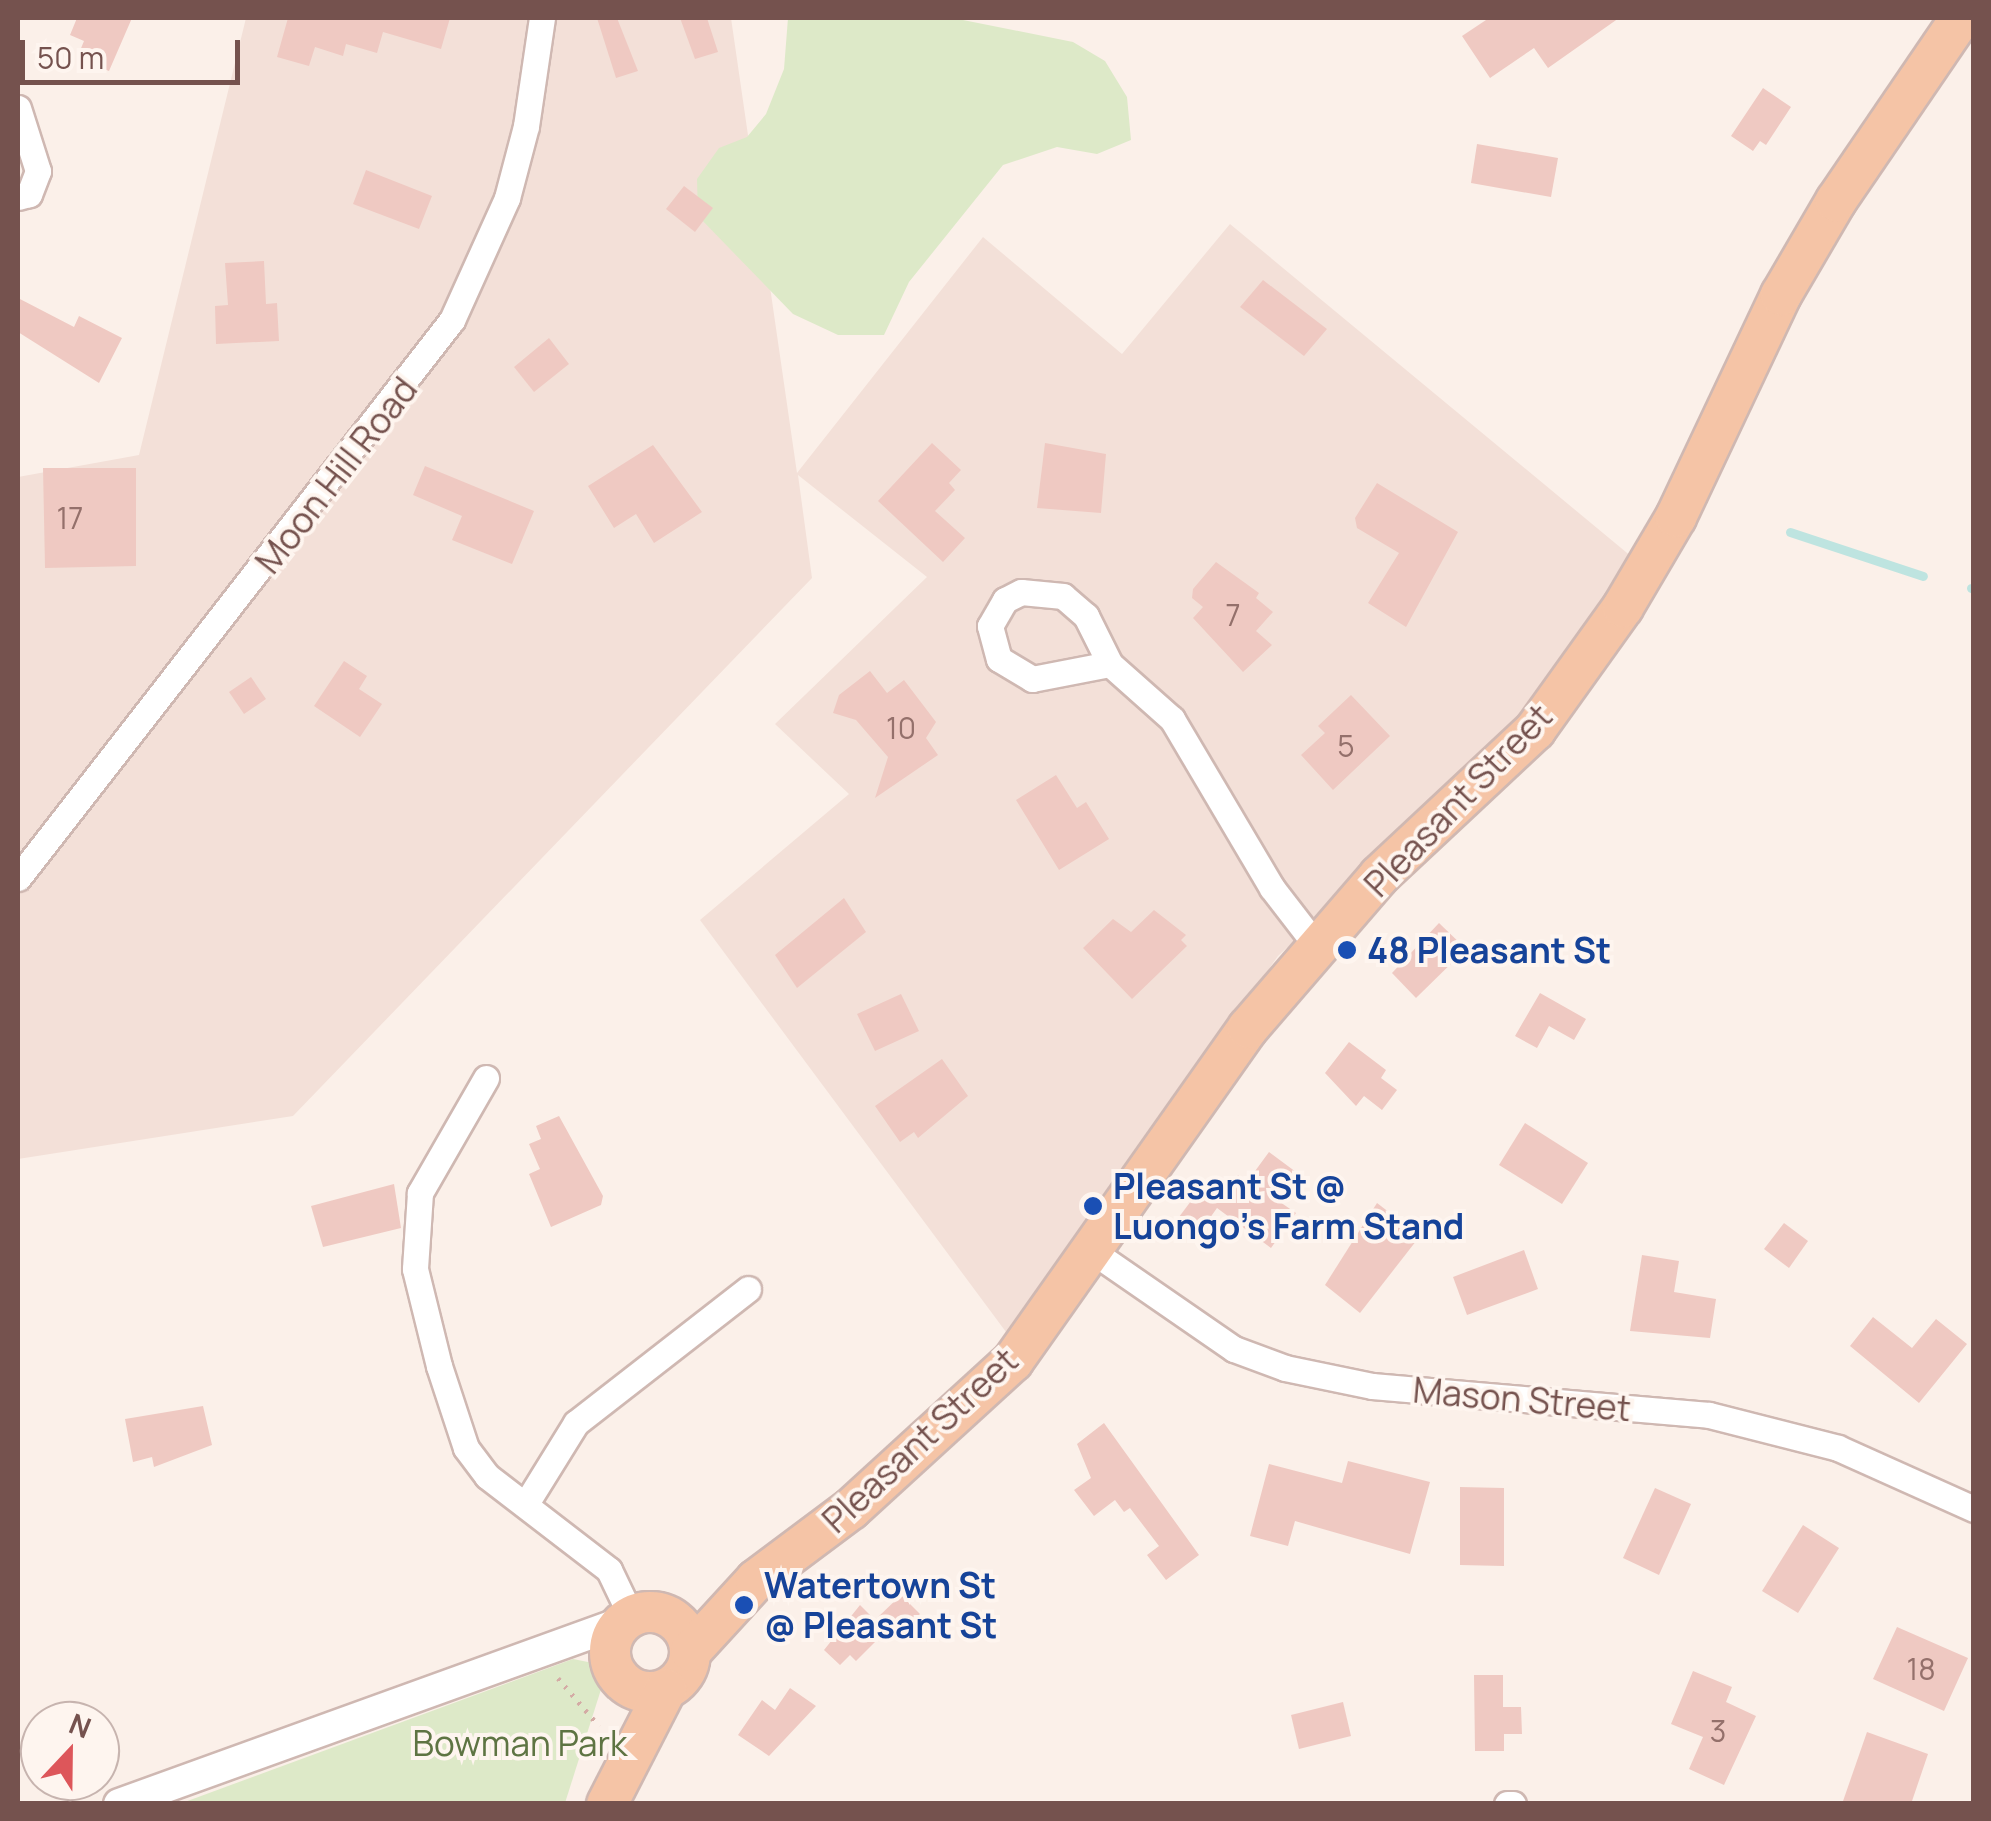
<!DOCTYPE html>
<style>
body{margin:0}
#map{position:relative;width:1991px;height:1821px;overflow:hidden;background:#fbf0e9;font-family:Manrope,sans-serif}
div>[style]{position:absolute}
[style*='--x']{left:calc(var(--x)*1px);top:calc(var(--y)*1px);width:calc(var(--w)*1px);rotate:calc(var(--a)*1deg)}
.residential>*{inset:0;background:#f3e0d8}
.green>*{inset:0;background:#dde9c8}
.stream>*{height:9px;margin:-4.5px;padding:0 4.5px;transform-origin:4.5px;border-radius:4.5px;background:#bee4e0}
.building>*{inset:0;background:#efc9c2}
.path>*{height:5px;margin-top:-2.5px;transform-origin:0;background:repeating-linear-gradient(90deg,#d4aba5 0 2.5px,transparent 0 10.5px)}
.roads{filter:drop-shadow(2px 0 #cfb8b2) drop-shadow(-2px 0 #cfb8b2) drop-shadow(0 2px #cfb8b2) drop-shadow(0 -2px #cfb8b2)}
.minor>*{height:25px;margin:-12.5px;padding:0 12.5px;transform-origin:12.5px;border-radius:12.5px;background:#fff}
.tertiary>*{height:30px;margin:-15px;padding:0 15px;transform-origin:15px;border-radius:15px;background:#fff}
.primary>*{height:40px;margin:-20px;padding:0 20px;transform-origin:20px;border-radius:20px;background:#f5c4a6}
.primary>.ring{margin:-20px;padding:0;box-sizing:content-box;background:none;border:40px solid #f5c4a6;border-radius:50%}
.dots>*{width:28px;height:28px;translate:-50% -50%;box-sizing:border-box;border:5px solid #fef5ef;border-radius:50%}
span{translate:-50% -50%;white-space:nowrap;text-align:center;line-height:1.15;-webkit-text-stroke:8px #fef5ef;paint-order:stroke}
.number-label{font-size:30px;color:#94706b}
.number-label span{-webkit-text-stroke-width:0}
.street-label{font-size:35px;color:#75524e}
.transit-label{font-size:35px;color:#164399;font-weight:700}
.left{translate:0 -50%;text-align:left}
.park-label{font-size:35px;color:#5e7443}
.frame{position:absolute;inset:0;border:20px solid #75524e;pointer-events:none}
.north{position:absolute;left:20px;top:1701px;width:100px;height:100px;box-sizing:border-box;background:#fef5ef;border:2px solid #c7b4af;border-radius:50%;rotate:22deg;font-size:28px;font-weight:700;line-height:40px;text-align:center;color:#75524e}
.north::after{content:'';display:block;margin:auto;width:35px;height:45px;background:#dd565a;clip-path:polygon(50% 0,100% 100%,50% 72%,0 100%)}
.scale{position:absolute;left:20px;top:40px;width:220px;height:45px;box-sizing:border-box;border:5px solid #75524e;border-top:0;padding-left:12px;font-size:30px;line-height:35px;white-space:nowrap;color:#75524e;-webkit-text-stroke:8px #fef5ef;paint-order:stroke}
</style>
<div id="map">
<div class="residential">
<div style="clip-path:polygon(246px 18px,731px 18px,797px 473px,983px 237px,1122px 354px,1230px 224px,1638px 562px,1488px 759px,1278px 956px,1009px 1336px,700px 920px,849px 794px,775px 724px,927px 577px,798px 475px,812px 578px,293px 1116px,18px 1159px,18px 477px,139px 455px)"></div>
</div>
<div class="green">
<div style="clip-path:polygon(788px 18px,953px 18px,1073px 42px,1105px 61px,1127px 97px,1131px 140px,1097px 154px,1057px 147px,1003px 165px,909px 282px,884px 335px,838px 335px,793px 314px,698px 216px,697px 179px,719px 148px,747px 137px,766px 114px,784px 69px)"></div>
<div style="clip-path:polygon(573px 1659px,593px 1663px,604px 1680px,565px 1803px,182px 1803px)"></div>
</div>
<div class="stream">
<div style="--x:1790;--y:532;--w:140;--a:18.3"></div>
<div style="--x:1971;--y:588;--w:3;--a:18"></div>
</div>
<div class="building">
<div style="clip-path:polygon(77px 18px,132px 18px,109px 71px,77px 58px,84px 41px,70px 35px)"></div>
<div style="clip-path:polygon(288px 18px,450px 18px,441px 49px,383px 32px,377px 53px,346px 44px,343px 56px,315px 47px,309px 66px,277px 57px)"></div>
<div style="clip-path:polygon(597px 18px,617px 18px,638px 71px,616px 78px)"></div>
<div style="clip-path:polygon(680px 18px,707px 18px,718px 52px,695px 59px)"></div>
<div style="clip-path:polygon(1489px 18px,1619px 18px,1548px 68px,1534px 48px,1490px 78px,1462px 36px)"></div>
<div style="clip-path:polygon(1763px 88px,1791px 107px,1766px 145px,1760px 141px,1753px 151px,1731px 136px)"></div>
<div style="clip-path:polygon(1477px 144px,1558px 158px,1551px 197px,1471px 183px)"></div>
<div style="clip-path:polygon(366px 170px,432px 196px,419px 229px,353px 204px)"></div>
<div style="clip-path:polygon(684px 186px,713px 208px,695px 232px,666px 209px)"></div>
<div style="clip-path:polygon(264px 261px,266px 304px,277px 303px,279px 341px,216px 344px,215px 306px,228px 305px,225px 263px)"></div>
<div style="clip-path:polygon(1263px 280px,1327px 329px,1304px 356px,1240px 307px)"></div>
<div style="clip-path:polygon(18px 298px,74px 327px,79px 316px,122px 338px,99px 383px,18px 332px)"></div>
<div style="clip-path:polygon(549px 338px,569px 364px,534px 392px,514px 367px)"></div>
<div style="clip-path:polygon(932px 443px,961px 470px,949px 483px,955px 490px,935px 511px,965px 538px,943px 562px,878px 501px)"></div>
<div style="clip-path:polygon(1045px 443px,1106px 454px,1101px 513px,1037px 508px)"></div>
<div style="clip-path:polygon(653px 445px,702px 512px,654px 543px,636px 514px,614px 528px,588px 486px)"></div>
<div style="clip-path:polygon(425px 466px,534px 511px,512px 564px,452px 540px,462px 516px,413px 495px)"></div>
<div style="clip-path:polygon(43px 468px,136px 468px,136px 566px,45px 568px)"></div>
<div style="clip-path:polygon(1377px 483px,1458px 532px,1406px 627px,1368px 603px,1399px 553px,1357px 528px,1355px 518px)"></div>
<div style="clip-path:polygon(1216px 562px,1259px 593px,1256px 598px,1273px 612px,1256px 631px,1272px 645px,1243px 672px,1193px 618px,1203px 607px,1192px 598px,1193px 589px)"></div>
<div style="clip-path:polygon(344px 661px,367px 676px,359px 689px,382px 704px,360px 737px,314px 706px)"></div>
<div style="clip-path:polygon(870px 671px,887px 693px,904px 680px,936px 722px,926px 738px,938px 755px,875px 798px,888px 757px,856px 720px,833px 713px,839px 695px)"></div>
<div style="clip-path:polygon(251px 677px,266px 699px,244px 714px,229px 692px)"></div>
<div style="clip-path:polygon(1351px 695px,1390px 736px,1333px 790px,1301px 755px,1325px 733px,1318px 726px)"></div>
<div style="clip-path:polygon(1056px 775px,1077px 808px,1086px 802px,1109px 839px,1059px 870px,1016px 800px)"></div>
<div style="clip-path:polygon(844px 898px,866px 932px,797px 988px,775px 955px)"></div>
<div style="clip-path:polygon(1154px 910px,1186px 935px,1181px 940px,1187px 946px,1132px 999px,1083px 948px,1113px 919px,1131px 932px)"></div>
<div style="clip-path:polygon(1439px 923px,1466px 949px,1416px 998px,1392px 973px)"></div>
<div style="clip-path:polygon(1540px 993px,1586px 1019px,1574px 1040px,1549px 1026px,1537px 1048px,1515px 1036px)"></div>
<div style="clip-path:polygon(901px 994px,919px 1031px,875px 1051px,857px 1014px)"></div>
<div style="clip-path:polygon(1349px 1042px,1386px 1070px,1381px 1078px,1397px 1090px,1382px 1110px,1364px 1096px,1356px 1106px,1325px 1073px)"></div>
<div style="clip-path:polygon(942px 1059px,968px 1096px,918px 1138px,914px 1132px,900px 1142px,875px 1106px)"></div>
<div style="clip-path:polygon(559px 1116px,603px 1196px,601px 1205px,551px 1227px,529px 1174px,540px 1169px,529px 1144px,541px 1139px,536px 1126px)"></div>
<div style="clip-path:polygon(1525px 1123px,1588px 1163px,1562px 1204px,1499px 1165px)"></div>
<div style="clip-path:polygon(1269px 1152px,1300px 1175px,1280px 1202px,1296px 1213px,1271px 1248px,1217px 1208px,1197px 1236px,1176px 1221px,1200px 1189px,1218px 1202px,1238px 1175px,1247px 1182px)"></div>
<div style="clip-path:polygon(394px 1184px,401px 1228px,323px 1247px,311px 1206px)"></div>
<div style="clip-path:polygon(1377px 1203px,1420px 1236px,1360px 1313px,1325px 1285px)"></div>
<div style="clip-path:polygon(1784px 1223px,1808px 1241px,1789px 1268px,1764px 1249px)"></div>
<div style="clip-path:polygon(1524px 1250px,1538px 1289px,1467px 1315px,1453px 1277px)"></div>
<div style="clip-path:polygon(1642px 1255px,1679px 1261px,1674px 1292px,1716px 1299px,1710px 1338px,1630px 1331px)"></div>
<div style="clip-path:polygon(1873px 1317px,1912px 1348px,1936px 1319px,1967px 1344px,1919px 1403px,1850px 1346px)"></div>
<div style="clip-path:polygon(203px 1406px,212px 1445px,154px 1467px,152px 1457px,133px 1462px,125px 1419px)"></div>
<div style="clip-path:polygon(1104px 1423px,1199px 1555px,1166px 1580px,1147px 1555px,1159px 1546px,1130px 1508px,1124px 1512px,1115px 1500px,1094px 1516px,1074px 1490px,1091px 1478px,1077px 1444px)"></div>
<div style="clip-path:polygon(1348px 1461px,1430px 1482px,1410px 1554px,1295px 1521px,1288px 1546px,1250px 1536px,1269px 1464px,1342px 1483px)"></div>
<div style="clip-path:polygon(1460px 1487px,1504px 1488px,1504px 1566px,1460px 1565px)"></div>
<div style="clip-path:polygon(1655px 1488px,1691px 1504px,1659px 1575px,1623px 1558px)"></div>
<div style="clip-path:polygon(1803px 1525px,1839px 1548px,1798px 1613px,1762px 1591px)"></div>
<div style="clip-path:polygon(901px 1595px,920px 1614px,895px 1638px,876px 1619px)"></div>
<div style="clip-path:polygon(860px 1605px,886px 1631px,856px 1661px,850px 1655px,840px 1665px,824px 1650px)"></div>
<div style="clip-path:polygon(1897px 1627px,1968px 1658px,1944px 1711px,1873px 1679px)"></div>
<div style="clip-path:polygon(1693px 1671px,1732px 1687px,1726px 1702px,1756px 1716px,1724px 1785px,1689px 1769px,1703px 1737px,1671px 1724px)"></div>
<div style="clip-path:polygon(1474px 1675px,1503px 1675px,1503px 1707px,1521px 1707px,1522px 1734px,1504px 1734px,1504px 1751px,1475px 1751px)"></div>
<div style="clip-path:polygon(790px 1688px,816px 1706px,769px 1756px,738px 1735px,762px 1700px,775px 1710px)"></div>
<div style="clip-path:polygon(1343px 1702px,1351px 1736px,1299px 1749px,1291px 1715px)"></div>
<div style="clip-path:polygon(1867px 1732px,1928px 1754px,1911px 1804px,1842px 1804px)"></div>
</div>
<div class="path">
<div style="--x:558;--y:1678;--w:63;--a:49.5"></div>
</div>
<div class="roads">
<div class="minor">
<div style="--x:18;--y:108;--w:66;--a:72.4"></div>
<div style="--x:38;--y:171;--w:25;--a:111"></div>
<div style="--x:29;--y:194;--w:11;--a:165"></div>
<div style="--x:1110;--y:664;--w:54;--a:-116.6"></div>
<div style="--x:1086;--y:616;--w:30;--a:-139"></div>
<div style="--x:1063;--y:596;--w:42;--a:-174.6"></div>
<div style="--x:1021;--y:592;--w:18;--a:153"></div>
<div style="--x:1005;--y:600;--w:30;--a:120"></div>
<div style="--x:990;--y:626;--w:34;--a:75"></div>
<div style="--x:999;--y:659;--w:39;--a:31"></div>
<div style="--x:1032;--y:679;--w:79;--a:-10.9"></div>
<div style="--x:1110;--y:664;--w:83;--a:41.6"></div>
<div style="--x:1172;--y:719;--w:196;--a:59.4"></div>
<div style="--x:1272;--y:888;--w:77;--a:52.4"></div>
<div style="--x:18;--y:878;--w:707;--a:-52.13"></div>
<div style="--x:452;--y:320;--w:134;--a:-65.7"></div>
<div style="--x:507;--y:198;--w:74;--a:-75.2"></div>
<div style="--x:526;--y:126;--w:109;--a:-81.6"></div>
<div style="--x:486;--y:1078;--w:133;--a:119.9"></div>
<div style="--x:420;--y:1193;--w:76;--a:93.8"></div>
<div style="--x:415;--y:1269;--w:100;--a:76.1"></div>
<div style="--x:439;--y:1366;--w:86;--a:71.8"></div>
<div style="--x:466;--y:1448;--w:35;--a:53"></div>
<div style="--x:487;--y:1476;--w:154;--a:37.6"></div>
<div style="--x:609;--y:1570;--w:51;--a:64.4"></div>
<div style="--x:1089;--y:1249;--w:176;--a:34.6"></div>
<div style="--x:1234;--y:1349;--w:54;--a:20.4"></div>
<div style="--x:1285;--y:1368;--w:89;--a:11.7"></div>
<div style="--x:1372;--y:1386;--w:338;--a:4.9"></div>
<div style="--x:1709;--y:1415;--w:133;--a:14.3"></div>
<div style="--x:1838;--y:1448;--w:149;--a:24.2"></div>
<div style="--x:527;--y:1502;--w:93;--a:-58.2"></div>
<div style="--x:576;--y:1423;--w:218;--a:-37.9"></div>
<div style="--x:1507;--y:1804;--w:6;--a:0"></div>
</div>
<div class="tertiary">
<div style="--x:119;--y:1804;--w:536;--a:-19.86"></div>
</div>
<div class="primary">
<div class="ring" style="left:610px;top:1612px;width:40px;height:40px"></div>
<div style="--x:691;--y:1651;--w:96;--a:-47.5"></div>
<div style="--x:756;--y:1580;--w:119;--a:-36.8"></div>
<div style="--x:851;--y:1509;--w:219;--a:-42.4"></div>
<div style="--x:1013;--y:1361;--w:408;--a:-54.8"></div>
<div style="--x:1248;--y:1028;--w:201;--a:-49.2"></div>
<div style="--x:1379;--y:876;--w:214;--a:-43.1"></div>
<div style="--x:1535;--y:730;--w:151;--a:-54.4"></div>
<div style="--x:1623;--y:607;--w:104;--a:-59.5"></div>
<div style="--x:1676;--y:517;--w:246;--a:-64.7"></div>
<div style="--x:1781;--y:295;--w:109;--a:-59.7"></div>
<div style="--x:1836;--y:201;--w:222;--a:-55.7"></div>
<div style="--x:607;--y:1804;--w:129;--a:-62.8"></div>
</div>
</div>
<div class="dots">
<div style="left:1347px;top:950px;background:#1a4fb4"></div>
<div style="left:1093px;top:1206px;background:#1a4fb4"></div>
<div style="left:744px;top:1605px;background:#1a4fb4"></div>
</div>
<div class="number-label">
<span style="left:70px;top:518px">17</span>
<span style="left:1233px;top:615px">7</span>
<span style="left:901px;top:728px">10</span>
<span style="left:1346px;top:746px">5</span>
<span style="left:1921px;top:1669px">18</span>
<span style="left:1718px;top:1731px">3</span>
</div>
<div class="street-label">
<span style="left:336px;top:475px;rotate:-52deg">Moon Hill Road</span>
<span style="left:1458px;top:800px;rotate:-46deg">Pleasant Street</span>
<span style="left:1522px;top:1399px;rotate:5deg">Mason Street</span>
<span style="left:920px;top:1440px;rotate:-43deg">Pleasant Street</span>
</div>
<div class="transit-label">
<span class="left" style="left:1367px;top:950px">48 Pleasant St</span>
<span class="left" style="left:1113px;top:1206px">Pleasant St @<br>Luongo's Farm Stand</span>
<span class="left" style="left:764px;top:1605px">Watertown St<br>@ Pleasant St</span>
</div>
<div class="park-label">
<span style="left:520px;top:1743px">Bowman Park</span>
</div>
<div class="frame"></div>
<div class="north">N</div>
<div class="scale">50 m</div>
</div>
